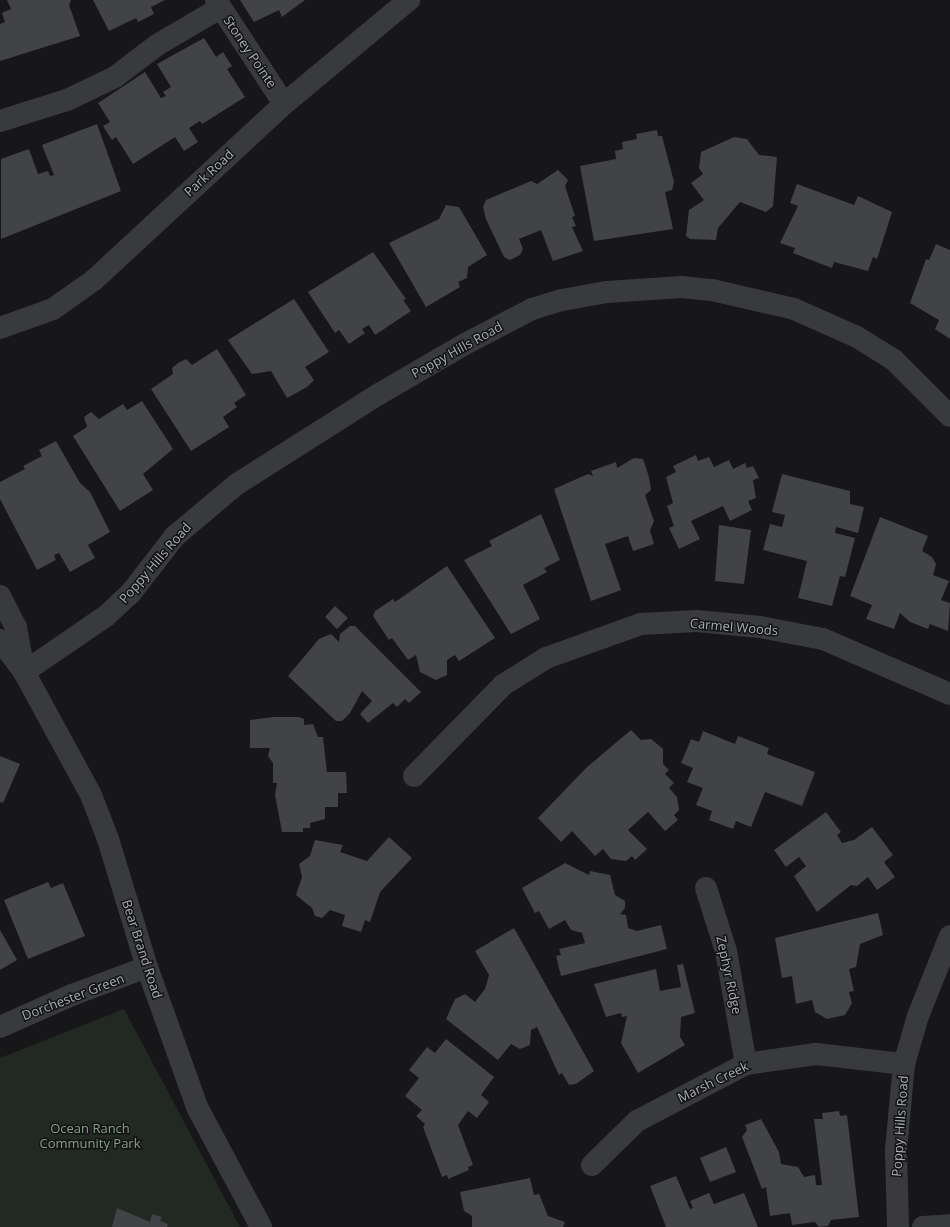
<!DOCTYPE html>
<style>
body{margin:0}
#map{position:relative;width:950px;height:1227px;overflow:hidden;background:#171719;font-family:"Open Sans",sans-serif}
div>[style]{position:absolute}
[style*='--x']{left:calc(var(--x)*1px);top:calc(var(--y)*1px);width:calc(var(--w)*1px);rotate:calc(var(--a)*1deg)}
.green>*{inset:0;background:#222923}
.building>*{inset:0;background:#424346}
.minor>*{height:22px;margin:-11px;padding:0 11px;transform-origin:11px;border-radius:11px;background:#393a3e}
.tertiary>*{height:22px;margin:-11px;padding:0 11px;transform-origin:11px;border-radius:11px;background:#393a3e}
span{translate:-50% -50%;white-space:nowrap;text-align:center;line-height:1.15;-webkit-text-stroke:3px #121214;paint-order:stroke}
.street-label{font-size:13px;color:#aaafb8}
.park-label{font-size:13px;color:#83a284}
</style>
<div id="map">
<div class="green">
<div style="clip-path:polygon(124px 1009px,240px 1227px,0 1227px,0 1058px)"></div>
</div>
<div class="building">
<div style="clip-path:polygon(7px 0,71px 0,69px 5px,80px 36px,0 61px,0 24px,5px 22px,2px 13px,11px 9px)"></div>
<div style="clip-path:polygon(93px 0,165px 0,151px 7px,154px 14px,138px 22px,136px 18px,109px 31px)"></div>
<div style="clip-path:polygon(240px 0,305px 0,282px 17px,279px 10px,254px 22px)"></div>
<div style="clip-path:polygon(204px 38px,216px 57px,223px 52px,232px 66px,227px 69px,245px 97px,202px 124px,200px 121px,189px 128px,198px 142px,184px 151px,175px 137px,133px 164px,116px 137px,112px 140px,103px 126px,110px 122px,98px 103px,145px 72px,161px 98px,166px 96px,163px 92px,171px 87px,157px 64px)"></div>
<div style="clip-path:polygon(97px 124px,121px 191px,1px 239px,1px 159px,29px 149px,38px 174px,48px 171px,50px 176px,54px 175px,42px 145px)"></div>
<div style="clip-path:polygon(657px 130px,658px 136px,662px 136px,674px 182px,672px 190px,665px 192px,673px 229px,594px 241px,580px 166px,616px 159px,615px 151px,623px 149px,622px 142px,637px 139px,636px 134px)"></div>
<div style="clip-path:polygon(734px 137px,747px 139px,759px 155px,777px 157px,773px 206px,766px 212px,740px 202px,718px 228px,716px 240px,690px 239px,686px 236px,689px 210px,704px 200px,691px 183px,703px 174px,699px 168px,701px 152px)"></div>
<div style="clip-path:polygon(558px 170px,568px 180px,565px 186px,575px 216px,572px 217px,576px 226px,572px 227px,583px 251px,553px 261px,541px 230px,519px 239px,523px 249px,520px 255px,510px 260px,504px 257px,486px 219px,483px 207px,486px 200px,531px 181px,537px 184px)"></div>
<div style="clip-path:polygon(797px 184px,854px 205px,858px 196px,892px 212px,877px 259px,873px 257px,868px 271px,834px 262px,832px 268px,793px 253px,795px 248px,780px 243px,798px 206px,790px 203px)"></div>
<div style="clip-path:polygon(446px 205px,459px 207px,487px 255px,468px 267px,467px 278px,458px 282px,460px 287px,426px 307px,389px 243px,439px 219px)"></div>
<div style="clip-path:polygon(936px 244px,950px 250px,950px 339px,935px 329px,939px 320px,910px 303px,926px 259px,929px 260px)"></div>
<div style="clip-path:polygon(373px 252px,406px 299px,403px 300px,411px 311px,375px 335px,369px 325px,362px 329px,365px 333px,349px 344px,339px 330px,335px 333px,308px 292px)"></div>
<div style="clip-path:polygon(294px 299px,329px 352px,305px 367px,314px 380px,307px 387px,287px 398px,271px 371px,252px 374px,228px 340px)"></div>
<div style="clip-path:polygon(217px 349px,246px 395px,234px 403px,237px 407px,223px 417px,229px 427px,191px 451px,151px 389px,173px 374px,172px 368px,178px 363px,186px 359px,192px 365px)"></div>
<div style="clip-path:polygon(142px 401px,173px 449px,143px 474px,153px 490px,120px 511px,73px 436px,87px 427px,84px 417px,91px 412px,99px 419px,123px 404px,127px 410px)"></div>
<div style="clip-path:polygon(56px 441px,80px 483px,90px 492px,110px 532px,88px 545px,95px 558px,70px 572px,59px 553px,54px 555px,56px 560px,37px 570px,0 499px,0 482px,25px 469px,23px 466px,42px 456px,39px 450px)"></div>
<div style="clip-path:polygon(696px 455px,698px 461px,709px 457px,714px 467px,729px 460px,733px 469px,745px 463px,747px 468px,753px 466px,759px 478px,753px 480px,756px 498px,748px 501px,752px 510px,730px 521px,723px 506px,691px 521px,700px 539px,679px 549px,669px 528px,674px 526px,667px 506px,673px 503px,666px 477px,676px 472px,673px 466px)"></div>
<div style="clip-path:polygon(634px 458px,643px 459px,649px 477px,651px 490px,645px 495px,654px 521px,650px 531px,654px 544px,633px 551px,628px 536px,605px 544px,621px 590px,591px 601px,554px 489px,588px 474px,593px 476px,591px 471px,616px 462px,617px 468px)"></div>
<div style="clip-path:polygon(782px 474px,850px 491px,850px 504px,864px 507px,858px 533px,836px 527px,835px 533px,855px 538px,845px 577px,840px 576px,832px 606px,798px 598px,807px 561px,763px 550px,770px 524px,782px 527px,785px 515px,772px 512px)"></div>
<div style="clip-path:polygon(541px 514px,560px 560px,544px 568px,547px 572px,523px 585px,540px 619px,511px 634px,464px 560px,492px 546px,489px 541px)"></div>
<div style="clip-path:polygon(880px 517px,928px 536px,922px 551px,932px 557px,936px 564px,933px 575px,949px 581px,941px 600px,950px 603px,948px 631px,930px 624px,928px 629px,910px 622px,900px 613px,894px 629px,866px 619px,872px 605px,850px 596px)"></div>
<div style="clip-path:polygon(719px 525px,751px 530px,744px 584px,715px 581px)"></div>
<div style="clip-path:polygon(447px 566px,495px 638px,459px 661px,455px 655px,447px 660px,447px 675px,436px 680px,420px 672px,416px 655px,408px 660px,392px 638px,389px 640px,373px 616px,375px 611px,393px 599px,395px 602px)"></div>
<div style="clip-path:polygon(335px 606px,348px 618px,337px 629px,325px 617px)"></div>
<div style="clip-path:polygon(350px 626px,355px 626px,421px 692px,409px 703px,405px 699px,397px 707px,393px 703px,368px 723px,360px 714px,372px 701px,362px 691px,350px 713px,342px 721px,336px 721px,288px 676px,319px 639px,331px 634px,339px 642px,340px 634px)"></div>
<div style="clip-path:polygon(273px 717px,299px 717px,304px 719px,304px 725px,313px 724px,318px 737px,323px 737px,327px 772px,346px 772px,347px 793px,338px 793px,338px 807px,325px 807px,325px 819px,310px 823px,310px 828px,303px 828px,303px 832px,282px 832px,275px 795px,277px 783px,273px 783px,273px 763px,268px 756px,270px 748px,250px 748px,250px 720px)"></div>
<div style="clip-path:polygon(631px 730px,641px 740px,651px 739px,663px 749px,663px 764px,669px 770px,665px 774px,674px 783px,669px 788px,677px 797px,679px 810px,674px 815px,678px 820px,665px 831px,648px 812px,628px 830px,647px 849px,635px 860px,632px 856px,626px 861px,611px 859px,603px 849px,595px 856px,572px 831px,561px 842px,538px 818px,586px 768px)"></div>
<div style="clip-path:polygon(703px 731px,735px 744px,738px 736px,769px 748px,767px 754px,815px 772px,802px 806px,765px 792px,751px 827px,736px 821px,733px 829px,709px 820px,712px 811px,696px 805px,703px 788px,687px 782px,693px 768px,681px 763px,691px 739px,699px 742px)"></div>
<div style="clip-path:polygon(0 756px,20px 764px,3px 803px,0 802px)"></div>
<div style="clip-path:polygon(826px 812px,841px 832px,837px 835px,842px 843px,854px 840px,872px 827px,893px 855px,884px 862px,895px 877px,877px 890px,868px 877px,857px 886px,851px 885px,817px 912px,794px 876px,806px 866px,799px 857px,786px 867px,774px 850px)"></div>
<div style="clip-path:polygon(389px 837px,412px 858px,380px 892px,370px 922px,365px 920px,361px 932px,342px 926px,345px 915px,330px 910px,322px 918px,315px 916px,312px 908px,296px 895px,302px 877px,299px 864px,310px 856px,315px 840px,343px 845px,340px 852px,367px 861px)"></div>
<div style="clip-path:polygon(565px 863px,589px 875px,590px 871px,610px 875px,615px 895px,625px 901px,625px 908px,620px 914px,626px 915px,628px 928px,637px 931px,661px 925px,667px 949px,561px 976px,556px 956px,561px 955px,559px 949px,585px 943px,582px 933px,571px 930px,565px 920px,549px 929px,539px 911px,535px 913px,522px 888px)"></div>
<div style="clip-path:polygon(48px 882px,51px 888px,63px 883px,85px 936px,28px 959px,4px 900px)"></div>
<div style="clip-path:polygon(878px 913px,883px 935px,860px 944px,856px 967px,849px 969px,854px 991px,849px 992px,852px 1003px,845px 1015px,827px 1019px,815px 1012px,812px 1000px,796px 1004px,792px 976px,782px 978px,775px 938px)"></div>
<div style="clip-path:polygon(514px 928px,594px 1071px,576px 1084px,569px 1085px,562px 1073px,559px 1075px,537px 1027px,531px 1030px,530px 1045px,520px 1049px,511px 1044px,498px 1060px,446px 1019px,455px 999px,465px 994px,475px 1002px,485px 989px,489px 975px,475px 951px)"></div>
<div style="clip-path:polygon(0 930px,17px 960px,0 970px)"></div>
<div style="clip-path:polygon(683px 964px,695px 1013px,681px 1017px,680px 1037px,685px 1045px,638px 1073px,621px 1043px,627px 1016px,622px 1017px,621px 1013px,606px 1017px,594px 984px,656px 969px,660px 991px,670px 989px,681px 987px,677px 965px)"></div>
<div style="clip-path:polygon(446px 1039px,494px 1077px,481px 1095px,489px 1102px,477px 1118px,468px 1111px,458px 1125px,473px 1165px,468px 1167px,469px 1170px,448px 1179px,447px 1175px,442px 1177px,423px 1127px,425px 1124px,416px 1116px,422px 1110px,405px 1096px,419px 1078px,409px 1070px,427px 1047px,435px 1053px)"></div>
<div style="clip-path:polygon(839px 1111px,840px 1116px,847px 1115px,859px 1217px,831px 1220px,828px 1226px,819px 1227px,815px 1222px,792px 1225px,790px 1213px,770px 1216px,766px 1187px,762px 1189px,742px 1137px,747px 1130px,745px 1125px,761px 1119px,779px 1152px,781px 1164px,798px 1167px,804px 1177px,815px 1175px,816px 1185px,822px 1185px,814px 1119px,823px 1119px,822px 1113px)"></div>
<div style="clip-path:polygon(726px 1147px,736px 1172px,710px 1182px,700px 1158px)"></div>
<div style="clip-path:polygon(676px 1176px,690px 1209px,693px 1208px,690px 1201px,709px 1193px,714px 1204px,744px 1193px,758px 1227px,666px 1227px,650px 1186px)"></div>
<div style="clip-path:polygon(530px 1178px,534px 1195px,539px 1194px,548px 1216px,565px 1222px,563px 1227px,472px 1227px,472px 1216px,464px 1211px,460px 1192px)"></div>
<div style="clip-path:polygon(117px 1208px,150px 1222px,152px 1214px,162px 1217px,160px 1221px,168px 1224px,167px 1227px,112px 1227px)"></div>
</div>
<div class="minor">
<div style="--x:216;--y:0;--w:124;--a:56.8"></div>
<div style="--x:0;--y:121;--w:70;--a:-17.4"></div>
<div style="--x:67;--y:100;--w:53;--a:-25.6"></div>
<div style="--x:115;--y:77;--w:53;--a:-37.3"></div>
<div style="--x:157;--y:45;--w:73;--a:-30.4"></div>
<div style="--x:0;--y:328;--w:56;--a:-19.7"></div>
<div style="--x:53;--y:309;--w:50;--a:-35.3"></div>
<div style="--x:94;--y:280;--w:259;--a:-42.8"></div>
<div style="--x:284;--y:104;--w:163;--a:-39.8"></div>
<div style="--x:24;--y:672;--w:99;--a:-34.3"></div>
<div style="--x:106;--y:616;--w:33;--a:-43"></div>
<div style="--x:130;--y:594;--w:73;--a:-52.2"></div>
<div style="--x:175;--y:536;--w:81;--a:-40"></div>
<div style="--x:237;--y:484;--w:168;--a:-32.4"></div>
<div style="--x:379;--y:394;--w:102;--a:-30.1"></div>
<div style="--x:467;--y:343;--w:73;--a:-27.6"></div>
<div style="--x:532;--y:309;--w:31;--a:-17"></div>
<div style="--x:562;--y:300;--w:46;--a:-10.1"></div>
<div style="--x:607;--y:292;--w:75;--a:-3.8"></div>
<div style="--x:682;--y:287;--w:30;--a:6"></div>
<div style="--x:712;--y:290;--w:84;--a:13"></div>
<div style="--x:794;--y:309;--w:69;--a:24"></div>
<div style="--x:857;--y:337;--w:44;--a:31.9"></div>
<div style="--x:894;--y:360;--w:79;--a:45"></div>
<div style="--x:414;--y:776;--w:127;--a:-45.6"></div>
<div style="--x:503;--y:685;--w:51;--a:-32.1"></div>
<div style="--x:546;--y:658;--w:101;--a:-19.7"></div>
<div style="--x:641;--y:624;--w:56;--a:-3.1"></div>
<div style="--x:697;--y:621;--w:63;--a:5.4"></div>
<div style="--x:760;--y:627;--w:64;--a:10.8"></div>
<div style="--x:823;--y:639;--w:138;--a:23.4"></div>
<div style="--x:706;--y:888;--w:66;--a:72.4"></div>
<div style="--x:726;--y:951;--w:115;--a:80"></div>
<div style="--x:0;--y:1027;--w:79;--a:-24"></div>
<div style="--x:72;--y:995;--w:80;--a:-20.5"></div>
<div style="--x:592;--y:1165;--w:63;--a:-44.4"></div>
<div style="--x:637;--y:1121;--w:123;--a:-27.6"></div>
<div style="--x:746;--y:1064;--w:71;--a:-8.1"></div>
<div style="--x:816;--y:1054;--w:89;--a:6.5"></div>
<div style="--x:898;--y:1227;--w:77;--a:-91.5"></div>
<div style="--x:896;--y:1150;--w:86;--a:-84.7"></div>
<div style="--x:904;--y:1064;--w:50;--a:-73.7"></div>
<div style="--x:918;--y:1016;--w:86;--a:-68.2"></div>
<div style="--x:923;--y:1227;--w:27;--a:-4"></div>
</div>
<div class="tertiary">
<div style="--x:0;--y:596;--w:35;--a:63"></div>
<div style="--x:16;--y:627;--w:46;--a:79.9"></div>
<div style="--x:24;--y:672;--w:140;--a:61.4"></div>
<div style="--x:91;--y:795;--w:47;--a:68.9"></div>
<div style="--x:108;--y:839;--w:134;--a:73.1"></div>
<div style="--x:147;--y:967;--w:149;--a:70.3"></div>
<div style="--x:197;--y:1107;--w:136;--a:61.9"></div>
<div style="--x:0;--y:640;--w:35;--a:53"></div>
</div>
<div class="street-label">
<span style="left:250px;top:52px;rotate:56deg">Stoney Pointe</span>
<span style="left:209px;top:173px;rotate:-43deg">Park Road</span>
<span style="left:457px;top:350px;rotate:-29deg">Poppy Hills Road</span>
<span style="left:155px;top:563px;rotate:-49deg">Poppy Hills Road</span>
<span style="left:734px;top:627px;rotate:5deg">Carmel Woods</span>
<span style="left:142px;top:949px;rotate:72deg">Bear Brand Road</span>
<span style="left:729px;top:975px;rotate:78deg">Zephyr Ridge</span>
<span style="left:73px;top:997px;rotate:-21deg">Dorchester Green</span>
<span style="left:713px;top:1082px;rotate:-26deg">Marsh Creek</span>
<span style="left:900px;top:1126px;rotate:-86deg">Poppy Hills Road</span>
</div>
<div class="park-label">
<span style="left:90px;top:1136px">Ocean Ranch<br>Community Park</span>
</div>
</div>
